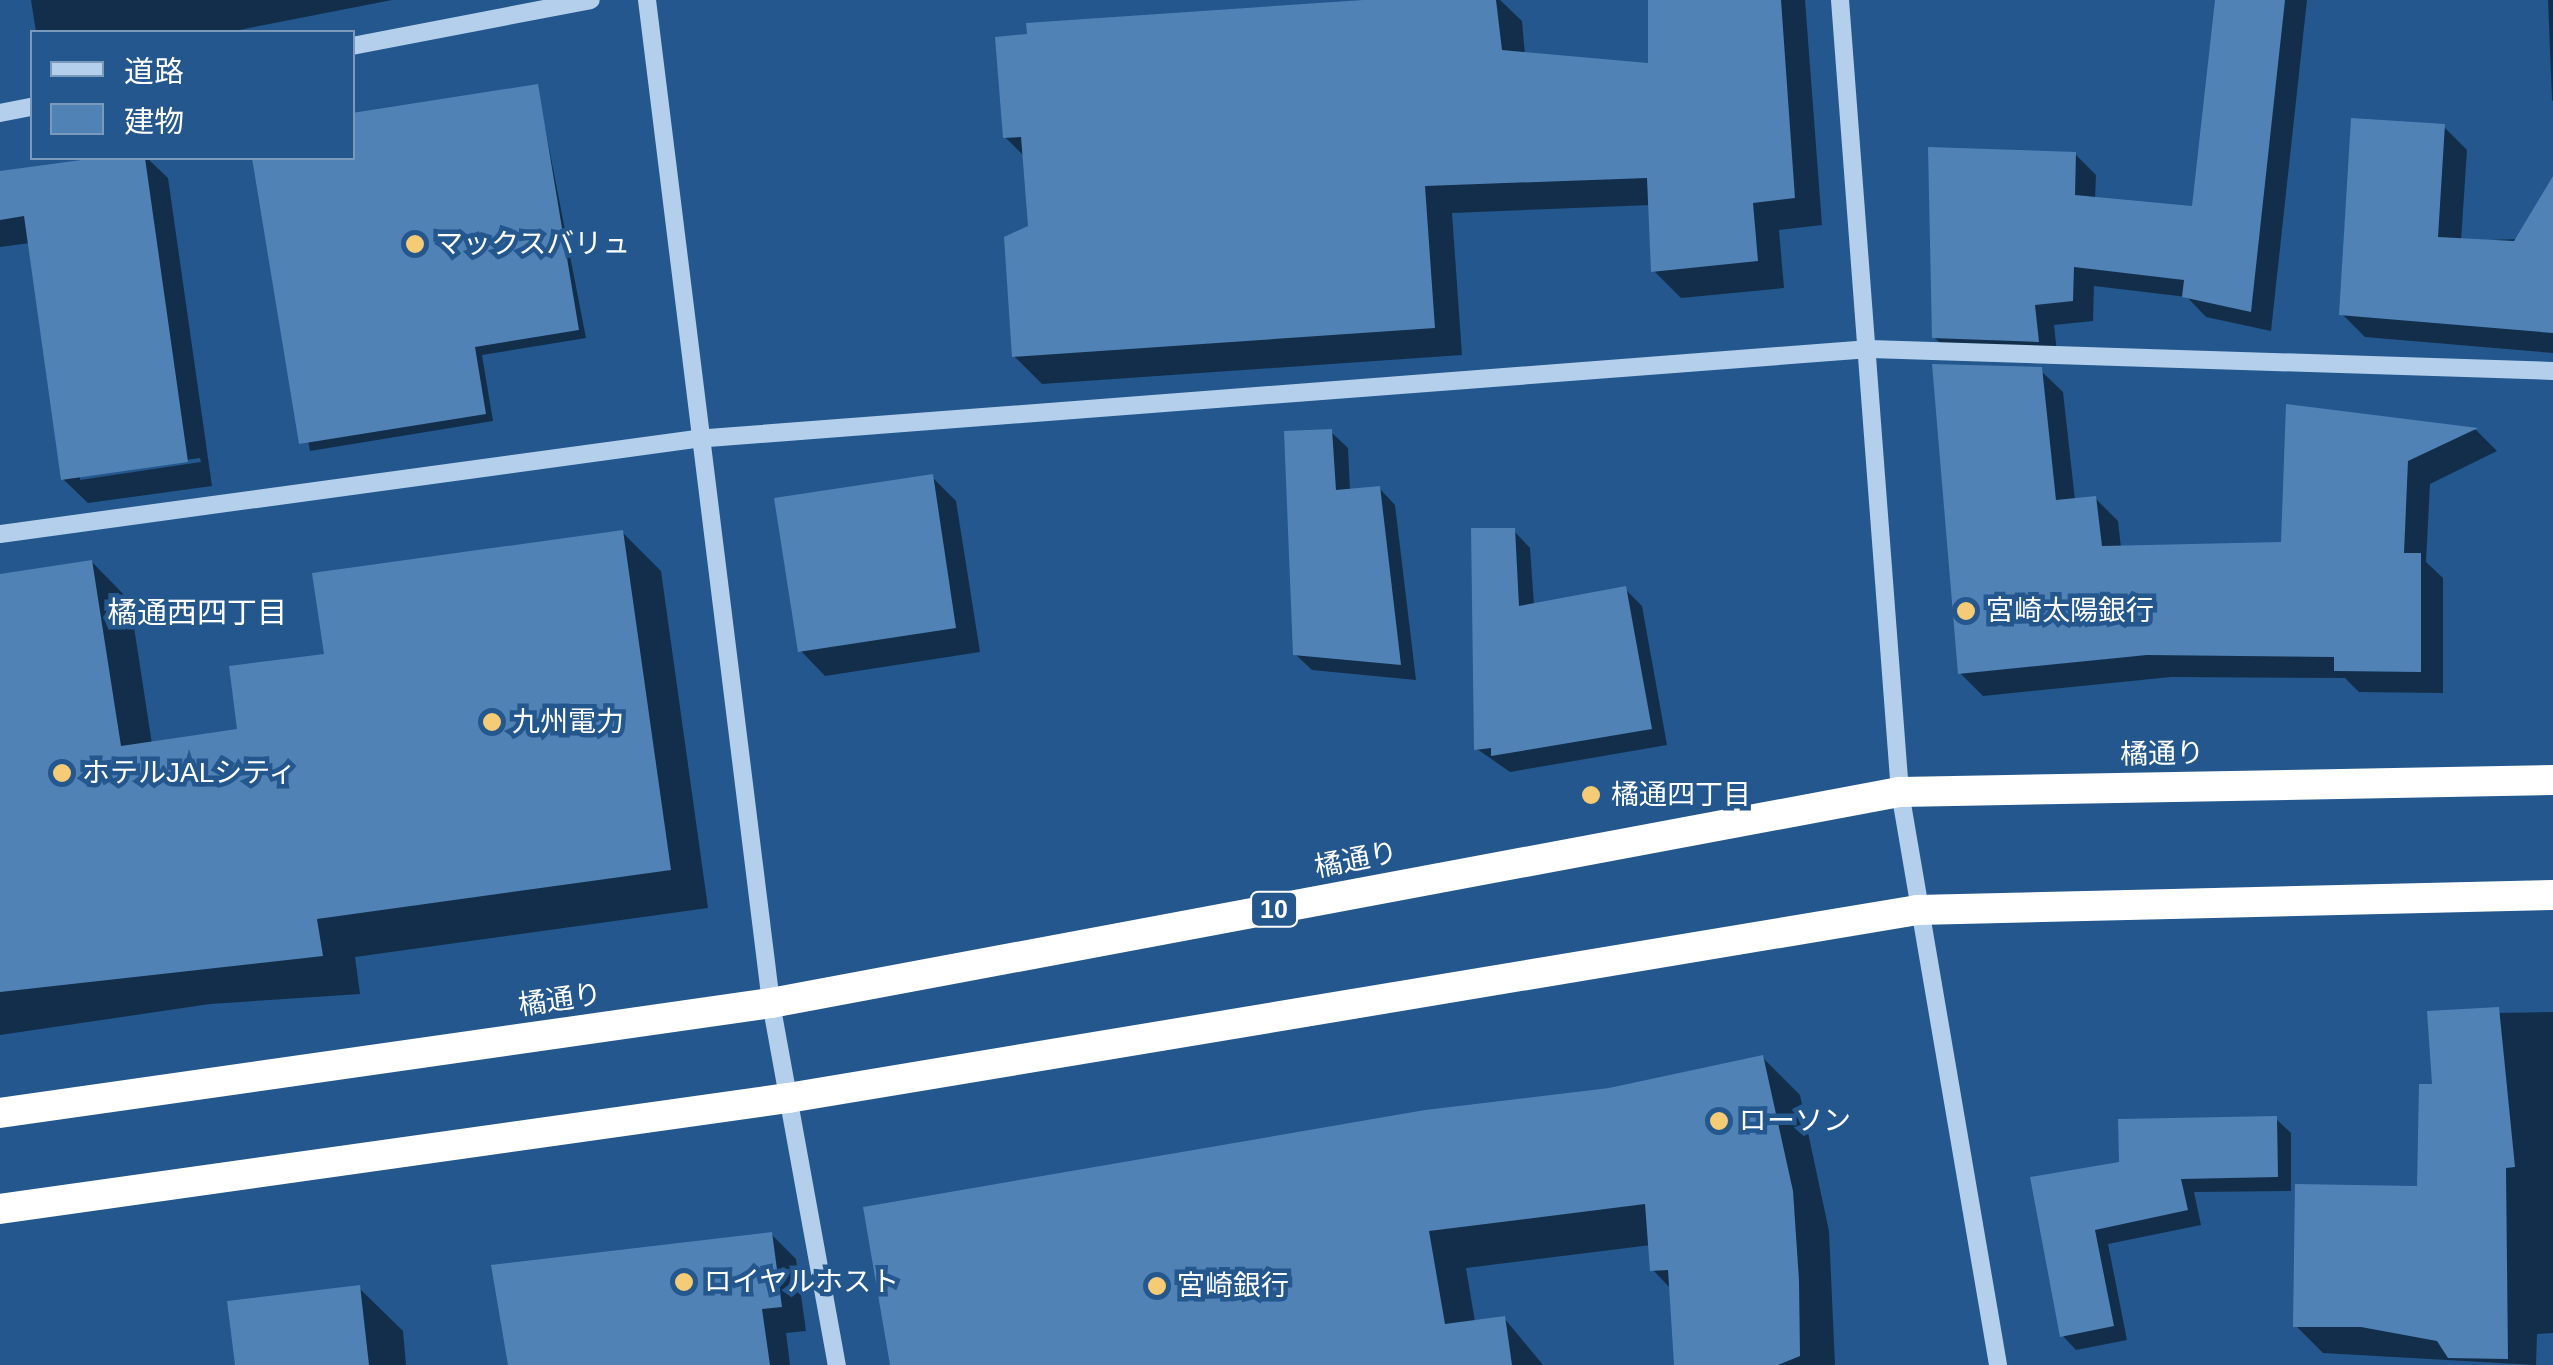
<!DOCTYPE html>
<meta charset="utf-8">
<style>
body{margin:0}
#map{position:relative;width:2553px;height:1365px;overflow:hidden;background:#23578d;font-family:Helvetica,"Noto Sans JP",sans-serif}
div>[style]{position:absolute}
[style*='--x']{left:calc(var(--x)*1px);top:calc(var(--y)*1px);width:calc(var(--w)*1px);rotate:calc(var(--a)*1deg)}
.shadow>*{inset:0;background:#0007}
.building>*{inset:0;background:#5082b6}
.minor>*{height:18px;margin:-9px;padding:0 9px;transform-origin:9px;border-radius:9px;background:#b3cfeb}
.highway>*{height:30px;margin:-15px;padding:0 15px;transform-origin:15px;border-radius:15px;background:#fff}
.dots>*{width:28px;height:28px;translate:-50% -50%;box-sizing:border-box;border:5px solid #23578d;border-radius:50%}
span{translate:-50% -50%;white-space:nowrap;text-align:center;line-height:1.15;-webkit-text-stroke:9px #23578d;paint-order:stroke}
.shield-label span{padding:2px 8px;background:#23578d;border:2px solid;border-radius:8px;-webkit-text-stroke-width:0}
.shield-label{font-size:25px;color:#fff;font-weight:700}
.poi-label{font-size:28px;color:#fff}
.left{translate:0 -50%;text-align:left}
.street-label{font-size:28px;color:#fff}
.neighbourhood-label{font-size:30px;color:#fff}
.legend{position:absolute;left:30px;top:30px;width:325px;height:130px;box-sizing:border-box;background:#23578d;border:2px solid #7b9abb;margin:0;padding:12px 18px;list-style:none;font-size:30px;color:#fff}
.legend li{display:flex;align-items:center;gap:20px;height:50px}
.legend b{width:50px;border:2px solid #7b9abb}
</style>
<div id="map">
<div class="shadow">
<div style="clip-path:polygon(31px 0,392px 0,229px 32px,36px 32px)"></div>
<div style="clip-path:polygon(1401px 0,1500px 0,1522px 21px,1525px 55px,1651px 66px,1650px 0,1805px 0,1822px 225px,1779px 230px,1784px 288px,1681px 298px,1654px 271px,1651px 205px,1452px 213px,1462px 355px,1042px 384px,1014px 356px,1031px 228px,1025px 157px,1005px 137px)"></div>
<div style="clip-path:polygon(2217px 0,2307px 0,2271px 331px,2206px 317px,2187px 297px,2094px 286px,2093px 321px,2054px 325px,2058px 362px,1955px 358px,1934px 337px,2075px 154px,2096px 175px,2095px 199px,2194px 209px)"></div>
<div style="clip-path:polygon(2548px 0,2553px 0,2553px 101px,2552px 100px)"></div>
<div style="clip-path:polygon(537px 86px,586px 338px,482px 355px,493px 421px,310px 451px,255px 158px,352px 158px)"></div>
<div style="clip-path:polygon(2444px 127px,2467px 150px,2461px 241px,2553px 238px,2553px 353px,2365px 337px,2342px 314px)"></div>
<div style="clip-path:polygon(evenodd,114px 158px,147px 158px,168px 178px,212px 486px,88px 503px,63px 479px,30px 243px,0 247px,0 173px,114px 158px,200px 458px,201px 462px,80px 480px,80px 475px,200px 458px)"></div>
<div style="clip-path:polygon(2040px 370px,2063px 392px,2075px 500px,2095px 498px,2118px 521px,2121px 548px,2283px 544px,2289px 407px,2476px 430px,2497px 451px,2430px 484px,2426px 562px,2443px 578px,2443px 693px,2359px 692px,2345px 678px,2171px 677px,1983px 696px,1960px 673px)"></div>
<div style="clip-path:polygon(1331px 432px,1348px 448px,1350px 491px,1379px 488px,1395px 505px,1416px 680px,1312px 670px,1295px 654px)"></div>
<div style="clip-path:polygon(932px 477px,956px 501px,980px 652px,825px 676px,801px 651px)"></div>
<div style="clip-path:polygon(1514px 531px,1530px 548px,1534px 605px,1625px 589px,1642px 606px,1667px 745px,1510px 772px,1477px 749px)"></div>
<div style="clip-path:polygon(622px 532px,661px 571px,708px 908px,355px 957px,360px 994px,210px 1004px,0 1035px,0 577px,92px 562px,130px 601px,152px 744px,240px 732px,327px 656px)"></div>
<div style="clip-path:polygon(2553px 1012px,2553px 1333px,2537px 1334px,2536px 1365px,2323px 1353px,2296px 1326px,2419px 1189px,2435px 1087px,2430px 1014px)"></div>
<div style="clip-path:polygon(1762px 1057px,1800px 1095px,1829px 1231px,1835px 1365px,1677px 1365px,1671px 1289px,1653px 1270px,1651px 1245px,1466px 1268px,1475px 1322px,1504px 1318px,1543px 1365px,892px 1365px,1609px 1090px)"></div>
<div style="clip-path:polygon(2276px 1119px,2291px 1133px,2291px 1191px,2194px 1192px,2201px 1225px,2108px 1244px,2127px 1340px,2076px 1350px,2062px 1335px,2032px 1179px,2122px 1164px)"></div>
<div style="clip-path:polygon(771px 1234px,796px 1259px,806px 1331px,786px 1333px,790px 1365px,511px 1365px)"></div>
<div style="clip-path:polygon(359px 1288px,403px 1331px,406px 1365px,237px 1365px)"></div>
</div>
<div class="building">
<div style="clip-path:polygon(1363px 0,1496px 0,1502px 50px,1648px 63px,1648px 0,1781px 0,1795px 198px,1753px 203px,1758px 261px,1651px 272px,1647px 178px,1425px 186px,1435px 328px,1012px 357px,1004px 237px,1028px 226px,1021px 137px,1003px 138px,995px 37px,1027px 34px,1026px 23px)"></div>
<div style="clip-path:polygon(2215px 0,2285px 0,2251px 312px,2182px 297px,2184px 280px,2074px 267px,2073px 301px,2035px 305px,2039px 342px,1932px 338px,1928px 147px,2076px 152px,2075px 195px,2192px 206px)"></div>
<div style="clip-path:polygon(538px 84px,579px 330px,475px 347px,486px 414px,299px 444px,252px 158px,352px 158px,352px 113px)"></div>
<div style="clip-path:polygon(2351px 118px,2445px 124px,2438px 237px,2514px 241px,2553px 176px,2553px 333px,2339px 315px)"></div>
<div style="clip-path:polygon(96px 158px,145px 158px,188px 462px,61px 480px,24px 216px,0 220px,0 171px)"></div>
<div style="clip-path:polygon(1932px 364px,2042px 367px,2056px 500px,2096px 496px,2102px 546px,2281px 542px,2286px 404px,2478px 428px,2408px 461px,2404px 553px,2421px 553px,2421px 672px,2334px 671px,2334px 657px,2147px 655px,1958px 674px)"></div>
<div style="clip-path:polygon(1332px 429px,1336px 490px,1380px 486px,1401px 665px,1293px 655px,1284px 431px)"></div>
<div style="clip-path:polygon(933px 474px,956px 628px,798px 652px,774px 498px)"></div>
<div style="clip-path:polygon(1471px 528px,1515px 528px,1519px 606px,1626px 586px,1652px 729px,1491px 756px,1491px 748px,1474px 750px)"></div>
<div style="clip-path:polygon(623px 530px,671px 870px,317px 919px,323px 956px,0 992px,0 574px,92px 560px,121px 746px,237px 729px,229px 666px,324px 654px,312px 573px)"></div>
<div style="clip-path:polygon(2499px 1007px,2515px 1167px,2506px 1168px,2508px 1359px,2448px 1358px,2437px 1341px,2361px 1327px,2293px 1327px,2295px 1184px,2417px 1186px,2419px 1084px,2432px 1084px,2427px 1011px)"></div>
<div style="clip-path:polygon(1763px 1055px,1793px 1191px,1799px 1280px,1800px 1356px,1778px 1365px,1674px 1365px,1668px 1270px,1650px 1271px,1645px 1204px,1429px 1231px,1445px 1324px,1505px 1316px,1512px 1365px,890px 1365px,863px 1207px,1425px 1110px,1609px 1088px)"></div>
<div style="clip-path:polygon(2277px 1116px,2278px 1177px,2181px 1179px,2188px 1210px,2095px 1230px,2114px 1326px,2060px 1337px,2030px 1177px,2119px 1162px,2118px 1119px)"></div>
<div style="clip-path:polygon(772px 1232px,782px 1307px,762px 1309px,770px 1365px,508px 1365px,491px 1265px)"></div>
<div style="clip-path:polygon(360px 1285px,369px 1365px,235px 1365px,227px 1301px)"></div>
</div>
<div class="minor">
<div style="--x:647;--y:0;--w:1011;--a:82.95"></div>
<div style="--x:771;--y:1003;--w:368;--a:79.7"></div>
<div style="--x:1840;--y:0;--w:794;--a:85.67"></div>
<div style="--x:1900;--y:792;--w:581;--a:80.29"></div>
<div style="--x:352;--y:46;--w:243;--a:-10.9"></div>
<div style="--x:0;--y:113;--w:33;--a:-11"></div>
<div style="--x:0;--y:534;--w:701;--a:-7.78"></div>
<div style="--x:695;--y:439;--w:1178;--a:-4.38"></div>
<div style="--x:1870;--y:349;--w:683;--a:1.84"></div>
</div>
<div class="highway">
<div style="--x:0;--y:1113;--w:779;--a:-8.12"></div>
<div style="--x:771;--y:1003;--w:1149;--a:-10.59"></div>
<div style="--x:1900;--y:792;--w:653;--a:-1.05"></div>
<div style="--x:0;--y:1209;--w:796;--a:-8.02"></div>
<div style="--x:788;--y:1098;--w:1145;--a:-9.45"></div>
<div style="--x:1917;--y:910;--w:636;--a:-1.35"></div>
</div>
<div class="dots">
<div style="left:415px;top:244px;background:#f6cb76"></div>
<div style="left:1966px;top:611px;background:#f6cb76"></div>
<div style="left:492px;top:722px;background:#f6cb76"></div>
<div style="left:62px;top:773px;background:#f6cb76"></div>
<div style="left:1591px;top:795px;background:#f6cb76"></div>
<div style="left:1719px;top:1121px;background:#f6cb76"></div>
<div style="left:684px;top:1282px;background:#f6cb76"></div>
<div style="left:1157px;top:1286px;background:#f6cb76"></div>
</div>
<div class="shield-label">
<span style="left:1274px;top:909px">10</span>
</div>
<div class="poi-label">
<span class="left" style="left:435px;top:244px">マックスバリュ</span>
<span class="left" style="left:1986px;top:611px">宮崎太陽銀行</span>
<span class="left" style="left:512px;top:722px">九州電力</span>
<span class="left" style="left:82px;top:773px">ホテルJALシティ</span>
<span class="left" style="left:1611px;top:795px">橘通四丁目</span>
<span class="left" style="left:1739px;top:1121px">ローソン</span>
<span class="left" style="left:704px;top:1282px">ロイヤルホスト</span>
<span class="left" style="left:1177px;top:1286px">宮崎銀行</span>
</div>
<div class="street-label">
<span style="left:2162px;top:754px;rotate:-1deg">橘通り</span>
<span style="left:1356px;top:860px;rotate:-11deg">橘通り</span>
<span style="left:560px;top:1000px;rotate:-8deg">橘通り</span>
</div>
<div class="neighbourhood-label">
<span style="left:197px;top:613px">橘通西四丁目</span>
</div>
<ul class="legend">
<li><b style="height:12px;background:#b3cfeb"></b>道路</li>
<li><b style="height:28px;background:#5082b6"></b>建物</li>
</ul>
</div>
